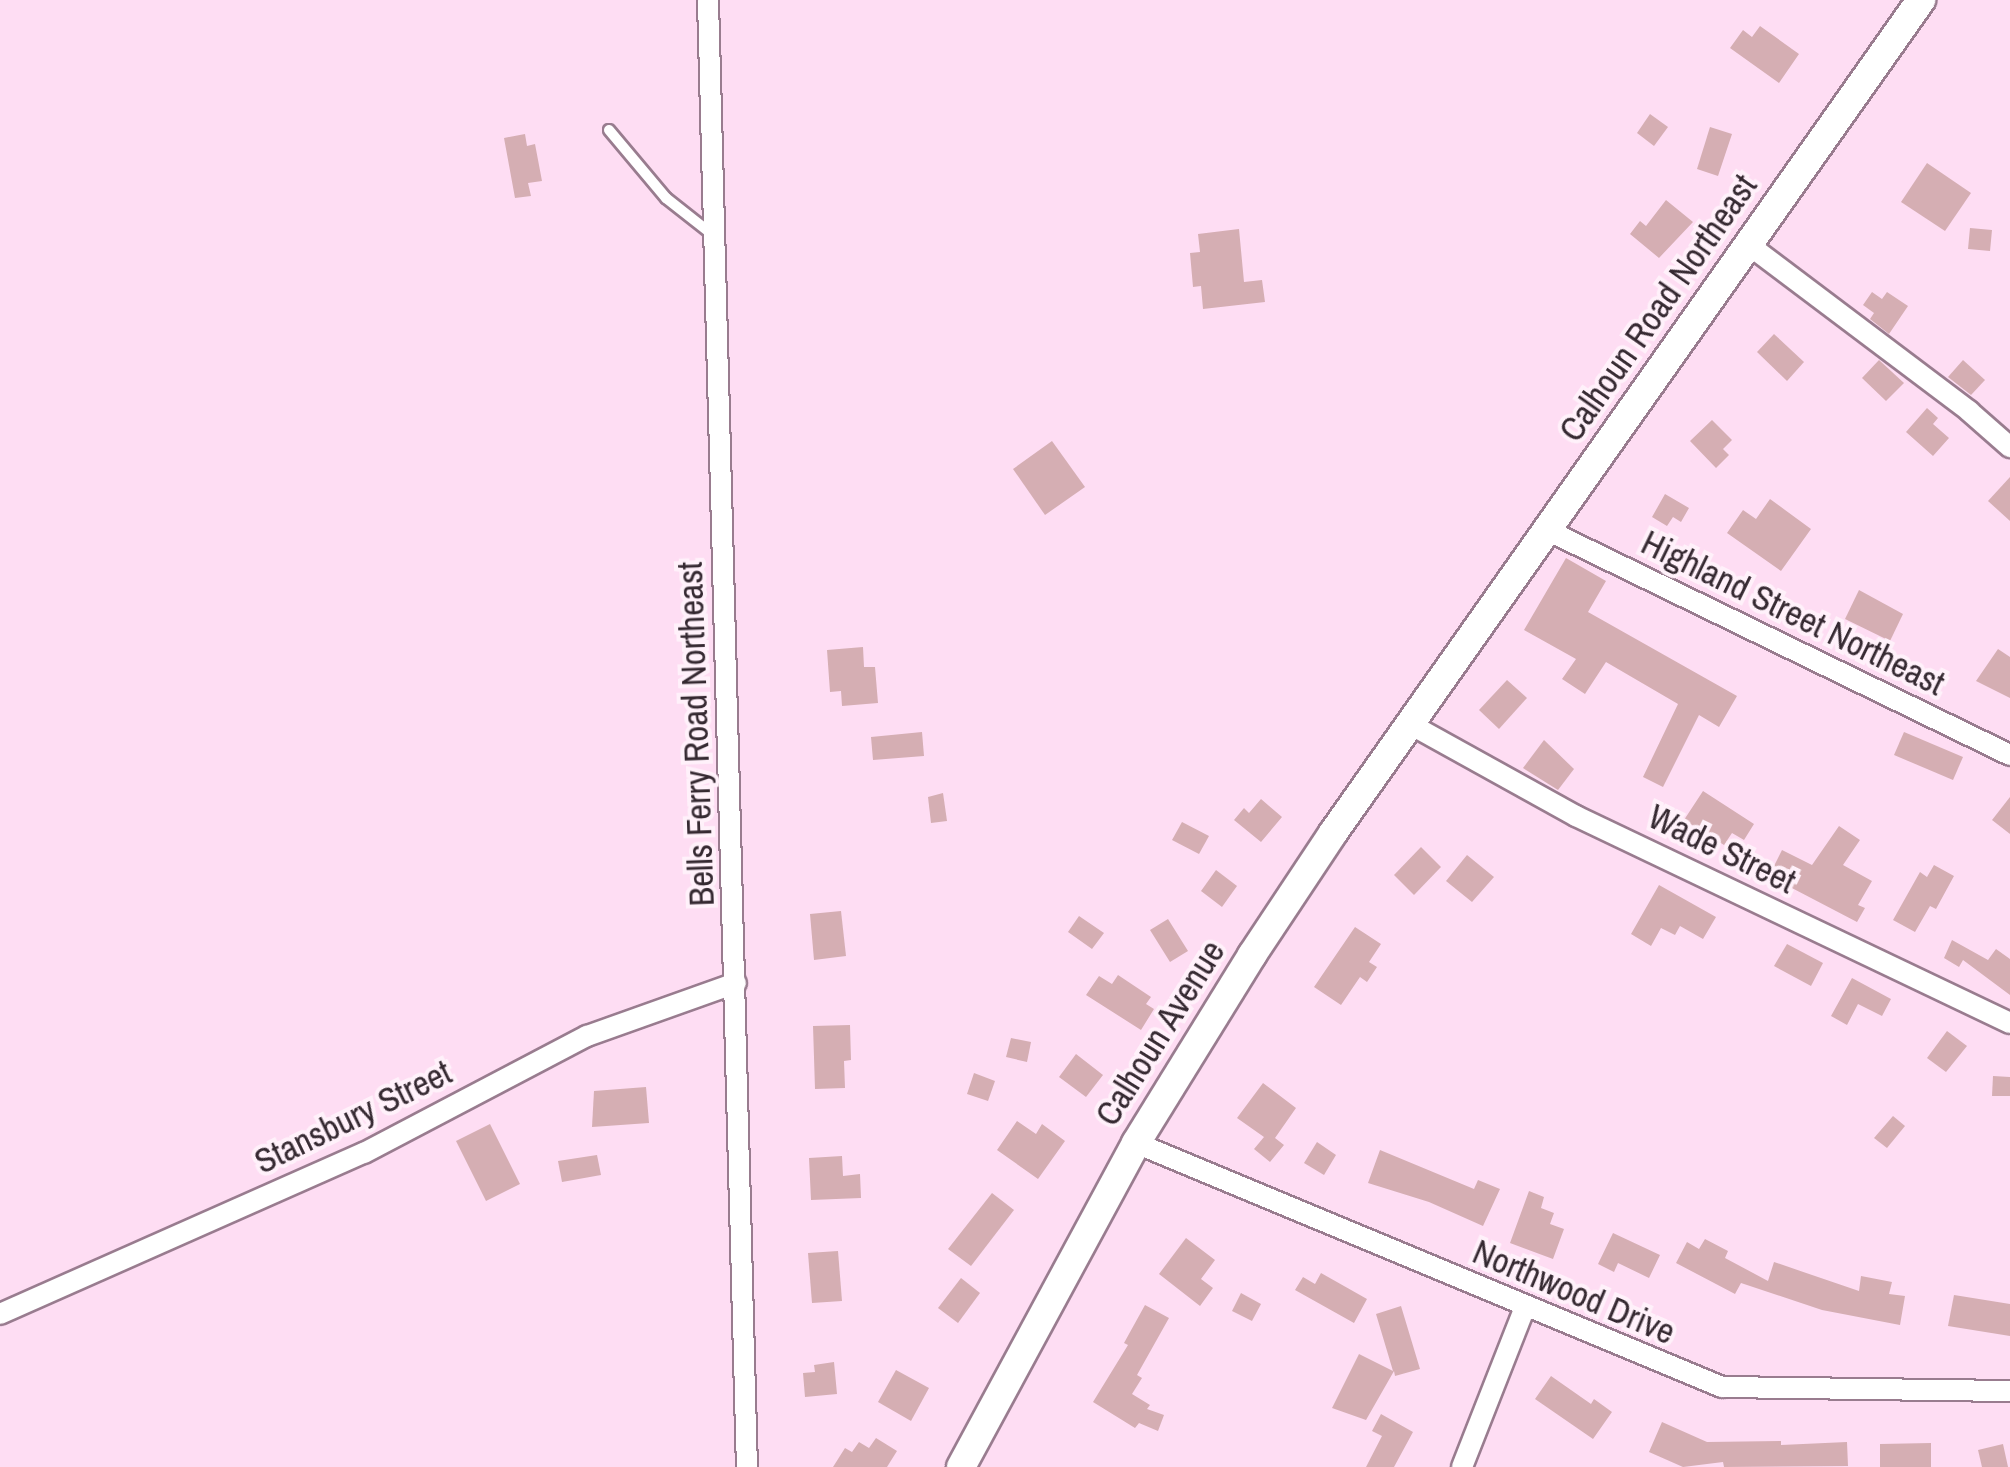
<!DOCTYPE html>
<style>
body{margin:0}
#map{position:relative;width:2010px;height:1467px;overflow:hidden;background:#feddf3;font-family:"Archivo Narrow",sans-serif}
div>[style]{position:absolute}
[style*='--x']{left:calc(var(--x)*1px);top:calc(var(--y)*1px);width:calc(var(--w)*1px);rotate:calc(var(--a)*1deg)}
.building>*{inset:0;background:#d5aeb3}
.roads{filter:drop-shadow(2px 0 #997c8f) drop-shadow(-2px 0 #997c8f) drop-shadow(0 2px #997c8f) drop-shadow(0 -2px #997c8f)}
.lane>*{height:10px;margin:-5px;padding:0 5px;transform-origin:5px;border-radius:5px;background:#fff}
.street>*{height:20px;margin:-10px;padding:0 10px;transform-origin:10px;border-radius:10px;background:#fff}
.secondary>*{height:28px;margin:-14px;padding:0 14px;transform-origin:14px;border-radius:14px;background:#fff}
span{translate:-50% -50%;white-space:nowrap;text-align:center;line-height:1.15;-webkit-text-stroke:8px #fff1fa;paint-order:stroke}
.street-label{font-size:35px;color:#352931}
</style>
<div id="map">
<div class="building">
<div style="clip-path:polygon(1760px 26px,1799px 54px,1779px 83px,1730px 48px,1743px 30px,1752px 37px)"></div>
<div style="clip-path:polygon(1650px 114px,1668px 127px,1654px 146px,1637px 133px)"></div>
<div style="clip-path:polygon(1710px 127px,1732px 134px,1718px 176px,1697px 169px)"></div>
<div style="clip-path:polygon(525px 134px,527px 146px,535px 144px,542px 181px,528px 183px,531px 196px,515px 198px,504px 138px)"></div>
<div style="clip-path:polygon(1927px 163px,1971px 193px,1945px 231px,1901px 202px)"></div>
<div style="clip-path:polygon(1666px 200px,1693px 222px,1659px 258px,1630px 234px,1640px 221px,1646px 226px)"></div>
<div style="clip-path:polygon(1970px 228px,1992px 230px,1990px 251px,1968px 249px)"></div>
<div style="clip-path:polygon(1239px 229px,1244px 282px,1262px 280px,1265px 302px,1203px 309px,1201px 286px,1193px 287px,1190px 253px,1200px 252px,1198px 234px)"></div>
<div style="clip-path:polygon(1872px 292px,1882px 299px,1887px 292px,1908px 306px,1889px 334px,1870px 319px,1874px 313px,1863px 305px)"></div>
<div style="clip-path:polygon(1774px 334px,1804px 362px,1787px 381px,1757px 352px)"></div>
<div style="clip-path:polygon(1879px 360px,1904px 383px,1886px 401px,1862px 378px)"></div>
<div style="clip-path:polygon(1963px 360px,1985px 380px,1971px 395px,1948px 377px)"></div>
<div style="clip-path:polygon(1927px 408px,1938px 418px,1933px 424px,1949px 438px,1933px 456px,1906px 432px)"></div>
<div style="clip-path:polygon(1712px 420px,1732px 440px,1723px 449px,1729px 455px,1716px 468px,1690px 441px)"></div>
<div style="clip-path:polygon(1052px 441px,1085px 487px,1045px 515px,1013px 469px)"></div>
<div style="clip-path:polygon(2010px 477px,2010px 521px,1988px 501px)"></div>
<div style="clip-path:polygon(1665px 494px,1689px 508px,1681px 522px,1673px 517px,1667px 526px,1652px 517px)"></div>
<div style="clip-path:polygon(1770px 499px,1811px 529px,1781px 571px,1727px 533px,1743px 510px,1756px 519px)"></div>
<div style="clip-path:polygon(1566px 558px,1606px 581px,1588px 612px,1737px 696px,1719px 727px,1699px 715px,1663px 787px,1643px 777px,1678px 704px,1606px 662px,1585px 694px,1562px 679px,1576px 659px,1524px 630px)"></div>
<div style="clip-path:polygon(1859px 590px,1903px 614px,1890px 641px,1845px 619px)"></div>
<div style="clip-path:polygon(863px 647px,864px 667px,875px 667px,878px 703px,842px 706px,841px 691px,830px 692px,827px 650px)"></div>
<div style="clip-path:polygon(1998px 649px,2010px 657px,2010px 698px,1976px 681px)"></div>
<div style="clip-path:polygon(1507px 680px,1527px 698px,1499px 729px,1479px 710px)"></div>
<div style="clip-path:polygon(922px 732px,924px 756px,873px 760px,871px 737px)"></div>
<div style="clip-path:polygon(1904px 732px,1963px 757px,1953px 780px,1894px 755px)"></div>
<div style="clip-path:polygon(1544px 740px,1574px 769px,1558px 790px,1523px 768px)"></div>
<div style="clip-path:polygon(1703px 791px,1754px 824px,1744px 840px,1732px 833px,1724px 845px,1684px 820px)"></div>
<div style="clip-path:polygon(943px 793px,947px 821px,931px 823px,928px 797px)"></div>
<div style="clip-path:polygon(2010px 797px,2010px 834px,1992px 820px)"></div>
<div style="clip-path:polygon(1261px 799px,1282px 817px,1261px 842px,1234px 820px,1244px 808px,1249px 813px)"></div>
<div style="clip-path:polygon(1182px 822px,1209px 836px,1199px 854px,1172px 840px)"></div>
<div style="clip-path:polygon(1839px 826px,1860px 840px,1843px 865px,1872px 881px,1858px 905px,1865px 908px,1857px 922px,1769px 876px,1782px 850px,1812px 865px)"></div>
<div style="clip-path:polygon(1421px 847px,1441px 867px,1414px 895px,1394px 875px)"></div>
<div style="clip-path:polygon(1467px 855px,1494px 877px,1472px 902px,1446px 881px)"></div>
<div style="clip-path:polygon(1934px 865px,1954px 876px,1936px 909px,1930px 906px,1915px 932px,1893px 920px,1920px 872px,1927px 877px)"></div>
<div style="clip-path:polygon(1216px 870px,1237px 886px,1222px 907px,1201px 891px)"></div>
<div style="clip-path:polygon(1659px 885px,1716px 917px,1703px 939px,1680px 926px,1675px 935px,1661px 928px,1651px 946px,1631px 934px)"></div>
<div style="clip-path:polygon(841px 911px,846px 956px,814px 960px,810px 914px)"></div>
<div style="clip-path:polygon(1079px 916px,1104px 933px,1092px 949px,1068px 932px)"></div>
<div style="clip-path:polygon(1168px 919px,1188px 951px,1170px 962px,1150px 930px)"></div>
<div style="clip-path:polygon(1355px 927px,1381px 944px,1369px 962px,1377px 967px,1367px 982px,1360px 977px,1341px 1005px,1314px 987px)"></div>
<div style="clip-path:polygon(1952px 940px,1988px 960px,1996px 949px,2010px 959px,2010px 995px,1963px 960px,1959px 967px,1944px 958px)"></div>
<div style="clip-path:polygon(1787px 944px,1823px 963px,1811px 986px,1774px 966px)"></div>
<div style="clip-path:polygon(1118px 975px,1151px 997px,1146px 1004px,1154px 1009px,1141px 1030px,1086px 995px,1099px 976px,1112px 984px)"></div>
<div style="clip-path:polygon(1852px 978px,1891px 999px,1882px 1016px,1858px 1004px,1847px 1025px,1831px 1016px)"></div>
<div style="clip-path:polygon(850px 1025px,851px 1060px,844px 1061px,845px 1088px,815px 1089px,813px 1026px)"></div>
<div style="clip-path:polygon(1947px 1031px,1967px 1046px,1946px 1072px,1927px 1058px)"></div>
<div style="clip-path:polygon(1011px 1038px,1031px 1042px,1027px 1062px,1006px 1057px)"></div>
<div style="clip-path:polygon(1076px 1054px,1103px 1075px,1086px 1097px,1059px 1077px)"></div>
<div style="clip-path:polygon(974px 1073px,995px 1081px,988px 1101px,967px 1094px)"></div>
<div style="clip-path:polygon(1993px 1076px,2010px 1077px,2010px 1096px,1992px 1096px)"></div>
<div style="clip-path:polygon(1263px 1083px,1296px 1108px,1275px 1138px,1284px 1145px,1270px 1162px,1254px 1149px,1264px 1137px,1237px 1118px)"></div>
<div style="clip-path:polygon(646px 1087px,649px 1123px,592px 1127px,594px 1091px)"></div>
<div style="clip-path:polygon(1893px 1116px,1905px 1126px,1887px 1148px,1874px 1138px)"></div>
<div style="clip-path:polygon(1017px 1121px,1036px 1134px,1042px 1124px,1065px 1141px,1038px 1179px,997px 1150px)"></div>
<div style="clip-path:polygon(490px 1124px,520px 1184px,486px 1201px,456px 1141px)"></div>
<div style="clip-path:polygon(1317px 1142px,1336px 1155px,1324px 1175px,1304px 1163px)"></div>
<div style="clip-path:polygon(1380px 1150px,1474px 1189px,1478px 1180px,1500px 1189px,1483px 1226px,1429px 1202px,1368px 1183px)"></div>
<div style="clip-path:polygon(597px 1155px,601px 1175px,562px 1182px,558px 1161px)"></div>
<div style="clip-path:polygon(842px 1156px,843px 1176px,860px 1174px,861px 1198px,811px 1200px,809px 1158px)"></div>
<div style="clip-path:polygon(1529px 1191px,1544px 1197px,1541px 1208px,1554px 1213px,1550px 1224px,1564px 1229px,1553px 1259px,1510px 1243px)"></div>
<div style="clip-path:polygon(992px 1193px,1014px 1210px,971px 1266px,948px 1249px)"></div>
<div style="clip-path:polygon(1613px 1233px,1660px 1255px,1649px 1278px,1618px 1263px,1614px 1272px,1598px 1264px)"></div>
<div style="clip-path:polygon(1186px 1238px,1215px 1260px,1201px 1279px,1213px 1288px,1200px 1306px,1159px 1274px)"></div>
<div style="clip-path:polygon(1705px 1239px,1728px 1251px,1725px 1258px,1768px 1281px,1774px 1262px,1859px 1291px,1861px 1276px,1892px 1282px,1889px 1294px,1905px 1296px,1900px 1325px,1822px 1310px,1741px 1283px,1735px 1294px,1676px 1263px,1687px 1242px,1699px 1249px)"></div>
<div style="clip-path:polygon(838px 1251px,842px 1301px,812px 1303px,808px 1253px)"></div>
<div style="clip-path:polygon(1321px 1273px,1367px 1299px,1354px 1323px,1295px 1290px,1303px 1277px,1315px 1284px)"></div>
<div style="clip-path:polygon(961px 1278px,980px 1293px,958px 1323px,938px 1308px)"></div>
<div style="clip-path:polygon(1241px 1293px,1261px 1304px,1252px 1321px,1232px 1311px)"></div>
<div style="clip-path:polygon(1954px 1295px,2010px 1304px,2010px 1336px,1948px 1326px)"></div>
<div style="clip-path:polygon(1145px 1305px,1169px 1318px,1137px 1375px,1142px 1378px,1132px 1394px,1150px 1405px,1147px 1409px,1164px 1415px,1158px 1431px,1139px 1423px,1135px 1428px,1093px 1402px,1128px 1345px,1124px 1343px)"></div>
<div style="clip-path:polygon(1401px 1306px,1420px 1369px,1395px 1376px,1394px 1371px,1366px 1420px,1332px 1408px,1359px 1354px,1393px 1371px,1376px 1314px)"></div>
<div style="clip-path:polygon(834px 1362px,837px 1394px,805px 1397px,803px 1373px,815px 1372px,814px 1365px)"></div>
<div style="clip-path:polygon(896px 1370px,929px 1388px,911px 1421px,878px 1402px)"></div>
<div style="clip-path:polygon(1551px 1376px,1591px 1404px,1594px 1399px,1612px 1412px,1593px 1439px,1535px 1399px)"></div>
<div style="clip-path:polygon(1381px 1414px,1413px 1432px,1394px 1467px,1366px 1467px,1382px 1436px,1372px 1431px)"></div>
<div style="clip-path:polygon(1662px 1422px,1707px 1442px,1781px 1441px,1781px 1445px,1847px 1442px,1848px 1466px,1724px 1467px,1723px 1462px,1683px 1467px,1649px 1452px)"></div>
<div style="clip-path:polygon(876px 1438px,897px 1451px,887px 1467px,833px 1467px,845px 1448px,852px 1452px,859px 1442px,869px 1448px)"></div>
<div style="clip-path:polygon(1931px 1443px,1931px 1467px,1880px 1467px,1880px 1444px)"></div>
<div style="clip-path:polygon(2003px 1444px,2008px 1467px,1982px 1467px,1978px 1450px)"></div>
</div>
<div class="roads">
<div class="lane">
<div style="--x:609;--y:130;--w:89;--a:50"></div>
<div style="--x:666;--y:198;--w:60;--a:38.2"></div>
</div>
<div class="street">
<div style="--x:708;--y:0;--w:1468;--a:88.48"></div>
<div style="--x:1749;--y:245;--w:276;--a:37"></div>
<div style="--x:1969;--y:411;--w:55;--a:41.3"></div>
<div style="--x:1547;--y:530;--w:515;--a:25.92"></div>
<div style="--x:1410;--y:724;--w:190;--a:29"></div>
<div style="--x:1576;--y:816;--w:481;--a:25.5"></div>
<div style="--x:1136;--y:1143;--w:635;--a:22.61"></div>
<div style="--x:1722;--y:1387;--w:288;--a:0.8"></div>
<div style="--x:0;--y:1314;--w:398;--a:-23.9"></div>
<div style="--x:364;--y:1153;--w:252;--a:-27.7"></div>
<div style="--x:587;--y:1036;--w:158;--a:-19.6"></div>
<div style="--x:1462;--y:1467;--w:172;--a:-68.5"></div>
</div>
<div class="secondary">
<div style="--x:961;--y:1467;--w:368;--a:-61.6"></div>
<div style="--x:1136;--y:1143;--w:221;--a:-58.3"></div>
<div style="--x:1252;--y:955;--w:146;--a:-56.4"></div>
<div style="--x:1333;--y:833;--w:1020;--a:-54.78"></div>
</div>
</div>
<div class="street-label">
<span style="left:1658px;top:308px;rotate:-55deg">Calhoun Road Northeast</span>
<span style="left:1793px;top:613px;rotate:26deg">Highland Street Northeast</span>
<span style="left:696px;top:734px;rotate:-92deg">Bells Ferry Road Northeast</span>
<span style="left:1722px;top:849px;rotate:26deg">Wade Street</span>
<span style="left:1160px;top:1033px;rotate:-58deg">Calhoun Avenue</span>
<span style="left:353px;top:1117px;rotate:-26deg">Stansbury Street</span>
<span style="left:1574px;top:1292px;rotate:23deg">Northwood Drive</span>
</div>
</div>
